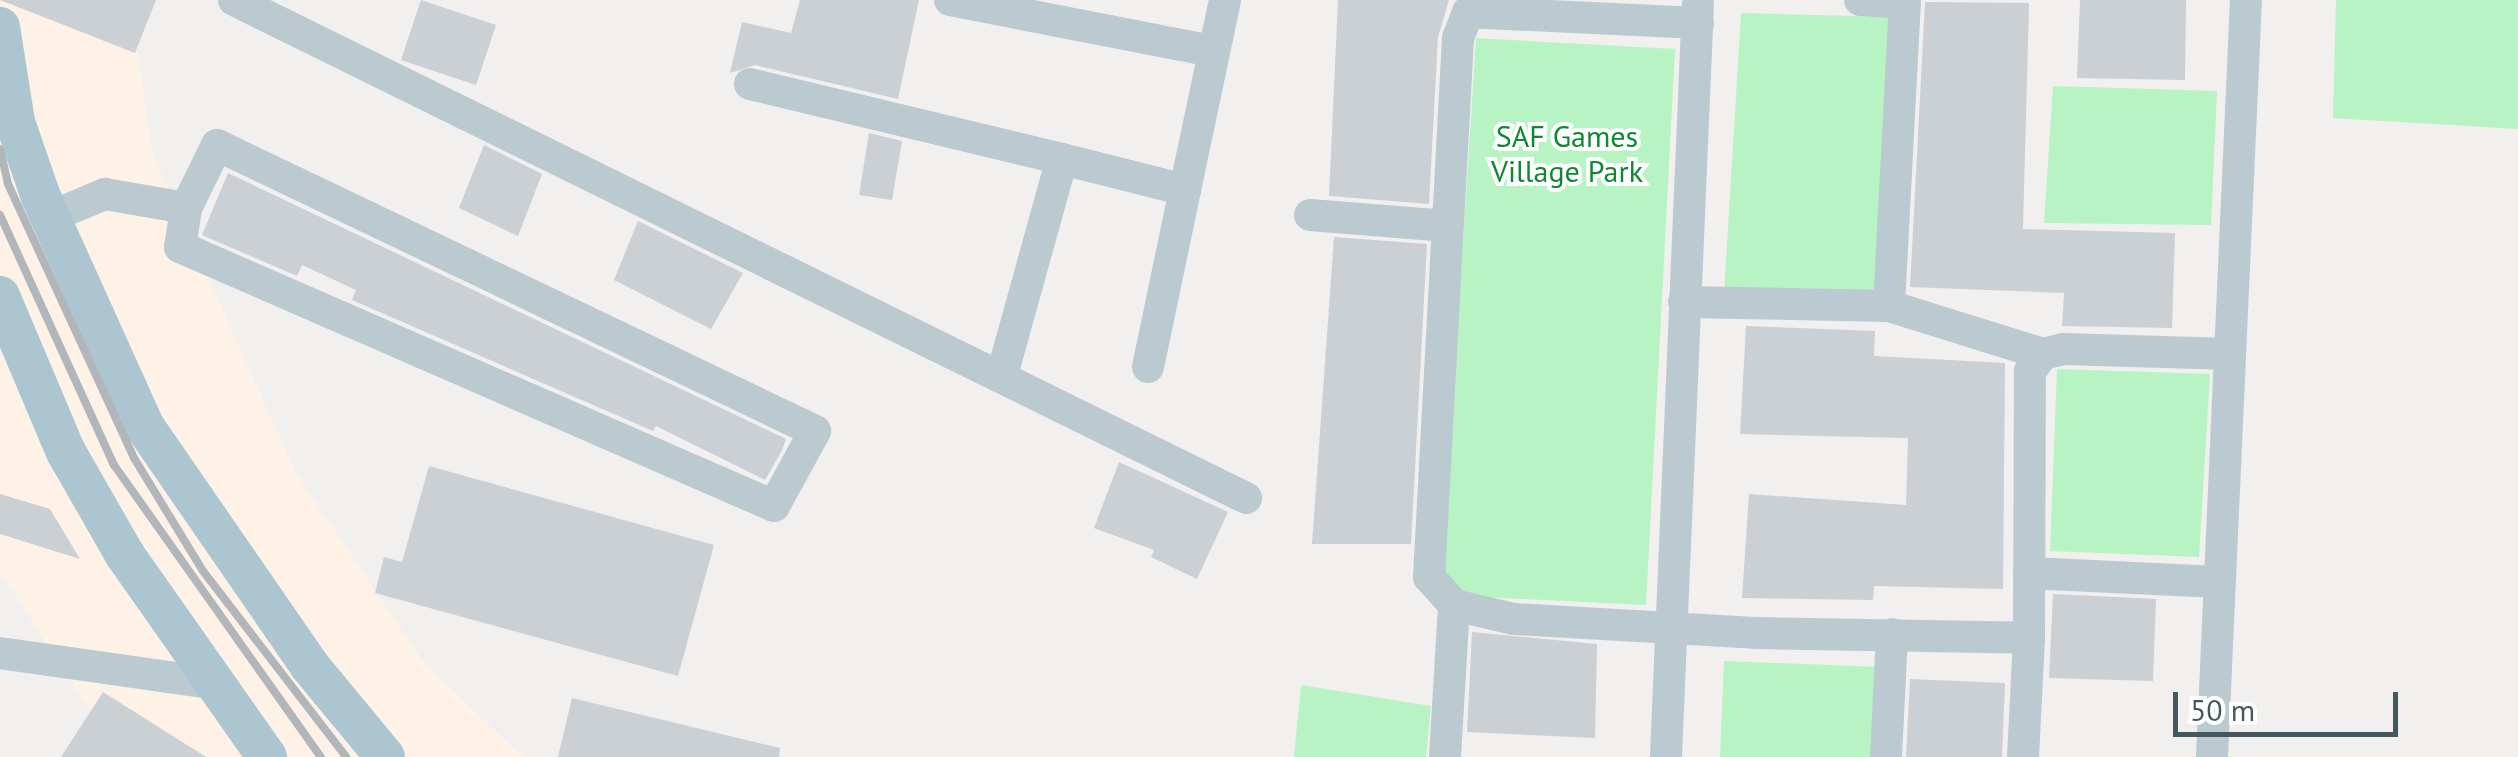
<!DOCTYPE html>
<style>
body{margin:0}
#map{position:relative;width:2518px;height:757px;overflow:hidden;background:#f2efef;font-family:"PT Sans",sans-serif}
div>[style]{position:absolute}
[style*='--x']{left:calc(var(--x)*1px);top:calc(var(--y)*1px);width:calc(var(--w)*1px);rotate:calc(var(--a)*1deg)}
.commercial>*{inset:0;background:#fef2e6}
.green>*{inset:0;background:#b8f4c3}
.building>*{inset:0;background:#cad0d4}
.minor>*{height:32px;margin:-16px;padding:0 16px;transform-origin:16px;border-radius:16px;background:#bbcad0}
.major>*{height:40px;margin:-20px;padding:0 20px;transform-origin:20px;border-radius:20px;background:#abc6d1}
.rail>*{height:8px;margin:-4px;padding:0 4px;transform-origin:4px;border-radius:4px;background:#b0b6ba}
span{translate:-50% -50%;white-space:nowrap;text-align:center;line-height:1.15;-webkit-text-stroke:8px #fff;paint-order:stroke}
.park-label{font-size:30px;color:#0d8931}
.scale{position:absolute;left:2173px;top:692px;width:225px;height:45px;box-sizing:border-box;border:5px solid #45585f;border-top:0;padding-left:12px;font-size:30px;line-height:35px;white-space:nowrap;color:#45585f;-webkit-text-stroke:8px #fff;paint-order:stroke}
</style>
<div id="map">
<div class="commercial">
<div style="clip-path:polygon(0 0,131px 0,152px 152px,297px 475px,426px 665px,523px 757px,120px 757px,0 572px)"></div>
</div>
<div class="green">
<div style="clip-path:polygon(2336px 0,2518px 0,2518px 129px,2333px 118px)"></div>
<div style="clip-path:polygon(1741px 13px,1892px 17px,1882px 295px,1724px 294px)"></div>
<div style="clip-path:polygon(1476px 38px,1675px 49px,1646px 605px,1441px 595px)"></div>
<div style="clip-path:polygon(2053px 86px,2217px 91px,2211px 225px,2044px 223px)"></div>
<div style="clip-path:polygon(2057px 369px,2210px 374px,2199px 557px,2050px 551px)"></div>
<div style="clip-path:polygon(1724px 661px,1879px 667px,1874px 757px,1720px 757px)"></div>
<div style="clip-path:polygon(1301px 685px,1431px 706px,1426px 757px,1294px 757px)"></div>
</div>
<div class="building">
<div style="clip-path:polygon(0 0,156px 0,135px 53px)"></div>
<div style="clip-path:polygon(421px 0,496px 25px,476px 85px,401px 60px)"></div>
<div style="clip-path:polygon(800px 0,919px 0,898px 99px,755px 65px,730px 73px,742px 22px,791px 33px)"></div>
<div style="clip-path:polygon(1338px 0,1449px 0,1438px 37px,1429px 204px,1329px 196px)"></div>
<div style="clip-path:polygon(2080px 0,2186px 0,2185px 80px,2077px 78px)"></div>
<div style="clip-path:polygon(1925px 2px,2029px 3px,2023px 229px,2175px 233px,2172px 328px,2062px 326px,2064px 293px,1910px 287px)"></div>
<div style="clip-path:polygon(869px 133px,902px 141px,892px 200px,859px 195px)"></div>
<div style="clip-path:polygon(484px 145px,542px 174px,518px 236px,459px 208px)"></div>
<div style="clip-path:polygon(228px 173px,786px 439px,782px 450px,765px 480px,656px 426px,653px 431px,352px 300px,356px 290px,302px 265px,297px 276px,202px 235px)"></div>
<div style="clip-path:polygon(638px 221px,743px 273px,711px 329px,614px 280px)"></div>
<div style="clip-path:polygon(1334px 237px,1427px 244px,1411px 544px,1312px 544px)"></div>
<div style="clip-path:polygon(1746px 326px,1875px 331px,1874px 356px,2005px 363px,2003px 589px,1874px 586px,1873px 600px,1742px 598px,1749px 494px,1906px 505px,1908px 438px,1740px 434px)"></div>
<div style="clip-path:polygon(1119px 462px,1228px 512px,1197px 579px,1151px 557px,1154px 550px,1094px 528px)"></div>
<div style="clip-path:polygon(429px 466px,714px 545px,678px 676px,375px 593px,384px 557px,402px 562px)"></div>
<div style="clip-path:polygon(0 494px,50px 509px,80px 559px,0 534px)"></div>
<div style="clip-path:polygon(2053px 594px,2156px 599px,2153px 681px,2049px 678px)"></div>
<div style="clip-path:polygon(1472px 632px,1597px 644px,1595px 738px,1467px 732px)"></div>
<div style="clip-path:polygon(1910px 679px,2005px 683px,2002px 757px,1906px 757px)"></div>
<div style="clip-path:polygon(103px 692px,206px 757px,61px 757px)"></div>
<div style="clip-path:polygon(572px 698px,780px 748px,779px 757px,558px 757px)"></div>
</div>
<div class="minor">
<div style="--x:234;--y:0;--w:1128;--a:26.2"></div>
<div style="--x:950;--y:0;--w:267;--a:11"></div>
<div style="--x:1698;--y:23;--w:230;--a:-177.3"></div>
<div style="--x:1468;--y:12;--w:28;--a:111"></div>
<div style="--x:1458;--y:38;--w:540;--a:93.08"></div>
<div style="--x:1429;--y:577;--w:38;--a:48"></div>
<div style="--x:1454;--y:605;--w:62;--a:13.1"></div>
<div style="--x:1514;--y:619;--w:241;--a:3.3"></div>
<div style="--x:1755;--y:633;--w:274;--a:1"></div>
<div style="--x:2029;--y:638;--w:267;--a:-89.8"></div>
<div style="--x:2030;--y:371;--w:21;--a:-53"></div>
<div style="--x:2043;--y:354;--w:21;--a:-14"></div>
<div style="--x:2063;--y:349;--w:167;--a:1.7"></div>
<div style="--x:750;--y:84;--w:321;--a:13.5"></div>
<div style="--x:217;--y:145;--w:663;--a:25.56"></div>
<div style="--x:815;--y:431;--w:85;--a:118.7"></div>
<div style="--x:774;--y:506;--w:648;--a:-156.44"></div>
<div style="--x:180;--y:247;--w:39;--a:-81"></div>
<div style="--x:186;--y:208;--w:70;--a:-63.8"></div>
<div style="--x:1310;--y:215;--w:138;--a:4.6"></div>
<div style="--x:50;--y:217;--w:60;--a:-22.7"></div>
<div style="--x:105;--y:194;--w:82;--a:9.8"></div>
<div style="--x:1684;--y:302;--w:205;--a:1.1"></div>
<div style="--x:1889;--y:306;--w:303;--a:-87"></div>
<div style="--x:1905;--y:3;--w:45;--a:-176.2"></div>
<div style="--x:1889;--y:306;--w:161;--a:17.3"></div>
<div style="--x:1148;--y:367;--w:181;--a:-78.2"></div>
<div style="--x:1002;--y:375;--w:224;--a:-74.5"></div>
<div style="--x:1062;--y:159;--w:127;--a:14.1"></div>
<div style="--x:1185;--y:190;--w:194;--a:-78.1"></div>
<div style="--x:2029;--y:573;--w:189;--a:2.7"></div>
<div style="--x:0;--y:653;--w:221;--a:8.1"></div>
<div style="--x:1445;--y:757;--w:152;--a:-86.6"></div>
<div style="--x:1666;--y:757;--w:754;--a:-87.57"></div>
<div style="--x:1886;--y:757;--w:123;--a:-87.2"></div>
<div style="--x:2023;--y:757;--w:119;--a:-87.1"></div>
<div style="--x:2212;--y:757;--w:758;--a:-87.43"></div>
</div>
<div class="major">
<div style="--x:0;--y:27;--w:96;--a:81"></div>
<div style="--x:15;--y:122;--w:79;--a:70.9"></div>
<div style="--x:41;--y:197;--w:252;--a:65.7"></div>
<div style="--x:145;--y:427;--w:289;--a:55.4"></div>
<div style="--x:309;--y:665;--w:119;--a:50.4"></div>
<div style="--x:0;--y:296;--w:169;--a:67.1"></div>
<div style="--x:66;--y:452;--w:119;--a:60.2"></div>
<div style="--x:125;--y:555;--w:247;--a:54.9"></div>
</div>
<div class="rail">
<div style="--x:0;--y:149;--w:36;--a:77"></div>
<div style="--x:8;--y:184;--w:302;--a:65.3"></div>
<div style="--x:134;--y:458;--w:132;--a:58.6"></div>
<div style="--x:203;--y:571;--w:235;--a:52.4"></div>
<div style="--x:0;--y:215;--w:275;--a:65.5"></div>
<div style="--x:114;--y:465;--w:358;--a:54.7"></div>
</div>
<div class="park-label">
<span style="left:1567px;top:153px">SAF Games<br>Village Park</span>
</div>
<div class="scale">50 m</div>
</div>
